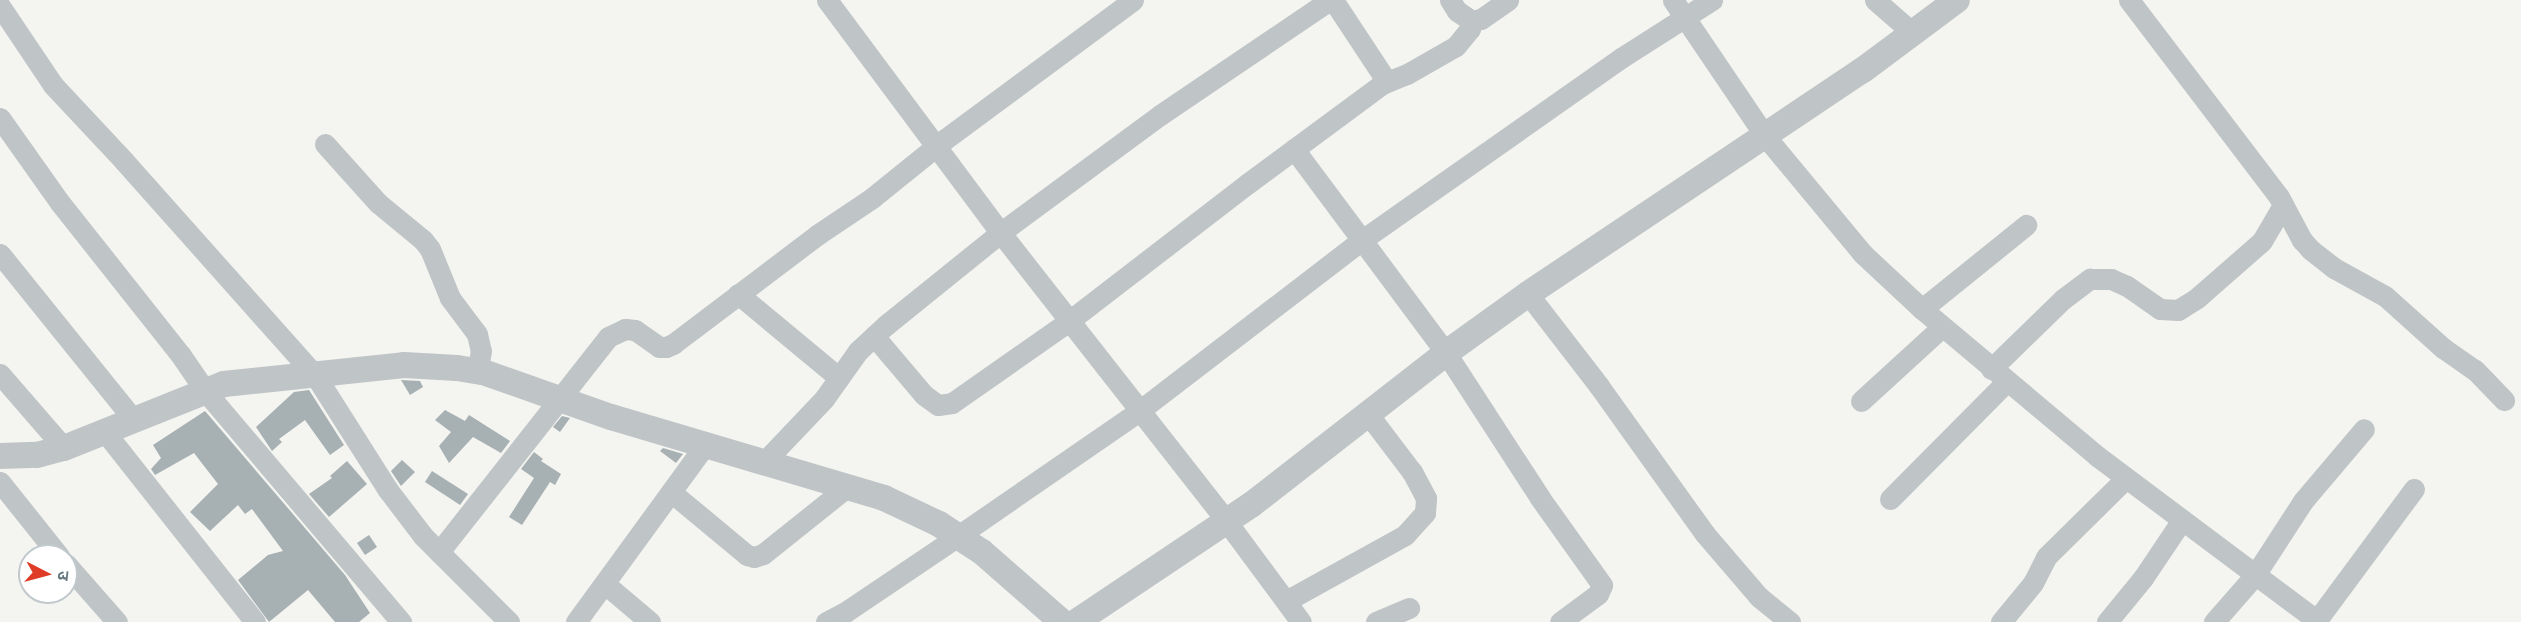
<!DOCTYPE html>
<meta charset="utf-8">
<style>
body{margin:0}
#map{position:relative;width:2521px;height:622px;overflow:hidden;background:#f4f4f0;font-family:Manrope,"Noto Sans Devanagari",sans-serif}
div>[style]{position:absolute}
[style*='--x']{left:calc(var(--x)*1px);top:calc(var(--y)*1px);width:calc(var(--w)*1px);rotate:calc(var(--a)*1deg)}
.building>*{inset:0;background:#a7b0b3}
.minor>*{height:21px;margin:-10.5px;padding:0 10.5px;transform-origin:10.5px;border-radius:10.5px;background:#bfc4c6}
.tertiary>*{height:26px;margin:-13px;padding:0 13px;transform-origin:13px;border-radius:13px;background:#bfc4c6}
span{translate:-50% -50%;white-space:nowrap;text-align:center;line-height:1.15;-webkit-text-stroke:6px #fff;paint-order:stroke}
.north{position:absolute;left:18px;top:544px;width:60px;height:60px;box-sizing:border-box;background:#fff;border:2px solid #c1c9cd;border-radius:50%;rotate:96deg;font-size:16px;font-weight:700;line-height:24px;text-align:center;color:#647781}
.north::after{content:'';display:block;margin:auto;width:21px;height:27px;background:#de3c26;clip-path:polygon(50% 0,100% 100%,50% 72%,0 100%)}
</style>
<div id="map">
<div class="building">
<div style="clip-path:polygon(401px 380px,420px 381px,423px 387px,410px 395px)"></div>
<div style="clip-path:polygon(309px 390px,344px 445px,330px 455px,305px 420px,279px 439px,282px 442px,272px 451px,256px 427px,294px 392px)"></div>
<div style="clip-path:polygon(445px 410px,465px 421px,469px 415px,510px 441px,501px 453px,473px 437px,449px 463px,439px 446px,451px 432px,435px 420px)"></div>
<div style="clip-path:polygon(205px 411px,345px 575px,370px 613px,359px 622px,335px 622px,308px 590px,269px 622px,238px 580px,268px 555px,283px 551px,252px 509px,245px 514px,238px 505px,210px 531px,190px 512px,218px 484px,194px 453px,155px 475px,151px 469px,161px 458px,153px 445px)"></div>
<div style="clip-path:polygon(562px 416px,570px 418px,560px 432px,553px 427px)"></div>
<div style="clip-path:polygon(663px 448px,683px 454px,676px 463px,660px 451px)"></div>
<div style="clip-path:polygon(534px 452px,543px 459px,541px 461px,561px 474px,555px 485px,550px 482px,522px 525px,509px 517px,534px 478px,521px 469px)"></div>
<div style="clip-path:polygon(402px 460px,415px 472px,401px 486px,391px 471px)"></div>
<div style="clip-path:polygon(347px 461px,367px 484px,329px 517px,309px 494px,332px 478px,330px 476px)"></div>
<div style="clip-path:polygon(432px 471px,468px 494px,460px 505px,425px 482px)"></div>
<div style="clip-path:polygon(369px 535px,377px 547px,365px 555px,357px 543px)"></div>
</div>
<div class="minor">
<div style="--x:827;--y:0;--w:283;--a:53.3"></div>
<div style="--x:996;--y:227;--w:375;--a:51.9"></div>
<div style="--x:1227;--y:522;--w:124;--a:53.5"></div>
<div style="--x:1333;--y:0;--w:98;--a:56.6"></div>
<div style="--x:1450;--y:0;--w:13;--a:58"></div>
<div style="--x:1457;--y:11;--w:18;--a:34"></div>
<div style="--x:1472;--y:21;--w:9;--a:-13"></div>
<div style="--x:1481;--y:19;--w:33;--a:-35"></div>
<div style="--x:1673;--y:0;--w:164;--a:55.9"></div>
<div style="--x:1765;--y:136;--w:153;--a:50.3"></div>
<div style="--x:1863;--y:254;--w:81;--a:43"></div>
<div style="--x:1922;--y:309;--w:229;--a:40"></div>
<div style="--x:2097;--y:456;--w:277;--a:36.8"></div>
<div style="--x:1875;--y:0;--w:50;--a:41"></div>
<div style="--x:2129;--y:0;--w:248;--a:52.7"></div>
<div style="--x:2279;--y:197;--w:49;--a:61.9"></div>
<div style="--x:2302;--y:240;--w:13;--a:48"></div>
<div style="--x:2311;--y:250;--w:29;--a:38"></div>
<div style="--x:2334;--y:268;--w:58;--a:28.8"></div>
<div style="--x:2385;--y:296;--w:78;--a:41.9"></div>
<div style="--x:2443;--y:348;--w:39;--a:35"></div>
<div style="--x:2475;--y:370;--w:42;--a:46"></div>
<div style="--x:0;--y:6;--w:95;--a:56.1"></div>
<div style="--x:53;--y:85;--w:104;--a:46.9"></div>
<div style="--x:124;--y:161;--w:287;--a:48.3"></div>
<div style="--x:315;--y:375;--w:136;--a:57.6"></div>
<div style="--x:388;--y:490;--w:58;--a:52.7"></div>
<div style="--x:423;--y:536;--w:122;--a:45"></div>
<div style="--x:0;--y:118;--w:105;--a:54.7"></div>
<div style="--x:61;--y:204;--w:191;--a:51.6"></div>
<div style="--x:180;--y:354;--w:46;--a:55.6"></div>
<div style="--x:206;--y:392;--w:302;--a:49.7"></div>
<div style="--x:325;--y:144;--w:79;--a:48.1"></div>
<div style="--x:378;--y:203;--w:58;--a:39.4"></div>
<div style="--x:423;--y:240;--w:11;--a:52"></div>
<div style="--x:430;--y:249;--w:53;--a:67.8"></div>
<div style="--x:450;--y:298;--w:45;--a:53.1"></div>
<div style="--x:477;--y:334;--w:17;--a:77"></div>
<div style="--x:481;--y:351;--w:20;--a:101"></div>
<div style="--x:1294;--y:149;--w:254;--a:53.3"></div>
<div style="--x:1446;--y:353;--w:173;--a:57"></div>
<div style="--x:1540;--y:498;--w:107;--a:54.5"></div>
<div style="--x:1602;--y:585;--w:10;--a:114"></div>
<div style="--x:1598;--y:594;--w:47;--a:143.6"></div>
<div style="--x:0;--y:254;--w:213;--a:51.1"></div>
<div style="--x:738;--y:294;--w:131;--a:39.7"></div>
<div style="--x:1528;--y:294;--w:116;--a:52.3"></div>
<div style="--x:1599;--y:386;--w:182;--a:54.4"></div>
<div style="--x:1705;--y:534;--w:83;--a:49.4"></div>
<div style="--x:1759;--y:597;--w:40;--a:39"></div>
<div style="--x:1922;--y:309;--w:134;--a:-38.9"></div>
<div style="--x:874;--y:336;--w:77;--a:49.7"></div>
<div style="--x:924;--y:395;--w:17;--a:36"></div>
<div style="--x:938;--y:405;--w:14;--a:-8"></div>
<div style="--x:952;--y:403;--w:143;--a:-35"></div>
<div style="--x:1069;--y:321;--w:225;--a:-37.6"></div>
<div style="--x:1247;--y:184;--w:168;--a:-36.5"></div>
<div style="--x:1382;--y:84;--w:27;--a:-22"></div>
<div style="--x:1407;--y:74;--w:56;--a:-29.7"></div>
<div style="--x:1456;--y:46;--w:22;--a:-51"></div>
<div style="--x:1470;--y:29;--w:8;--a:-76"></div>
<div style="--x:1991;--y:369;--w:100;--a:-44.2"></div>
<div style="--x:2063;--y:299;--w:34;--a:-37"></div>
<div style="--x:2090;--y:279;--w:21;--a:0"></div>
<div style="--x:2111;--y:279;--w:17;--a:24"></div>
<div style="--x:2127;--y:286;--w:40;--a:34.9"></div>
<div style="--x:2160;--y:309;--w:18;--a:3"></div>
<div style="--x:2178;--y:310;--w:22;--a:-32"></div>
<div style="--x:2197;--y:298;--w:86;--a:-41.2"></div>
<div style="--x:2262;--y:241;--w:42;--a:-59.7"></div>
<div style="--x:0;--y:374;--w:98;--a:49.1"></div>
<div style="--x:1861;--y:401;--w:110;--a:-42.4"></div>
<div style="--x:105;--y:432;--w:242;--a:51.7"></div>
<div style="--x:764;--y:462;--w:87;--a:-46.4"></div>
<div style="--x:824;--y:399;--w:59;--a:-54.7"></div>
<div style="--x:858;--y:351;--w:38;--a:-43"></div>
<div style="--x:886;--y:325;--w:146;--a:-38.9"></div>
<div style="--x:1000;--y:233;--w:199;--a:-36.4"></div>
<div style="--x:1160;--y:115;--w:205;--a:-34.1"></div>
<div style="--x:0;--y:482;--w:95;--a:51.4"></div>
<div style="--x:671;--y:492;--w:99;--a:39.7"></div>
<div style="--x:747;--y:555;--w:7;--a:16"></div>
<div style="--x:754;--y:557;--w:9;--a:-18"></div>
<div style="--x:763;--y:554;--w:107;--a:-38.6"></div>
<div style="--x:1890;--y:499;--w:165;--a:-45.2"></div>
<div style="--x:439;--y:552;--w:273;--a:-51.8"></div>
<div style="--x:608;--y:337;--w:19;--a:-25"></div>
<div style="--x:625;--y:329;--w:10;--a:6"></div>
<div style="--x:635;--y:330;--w:29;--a:35"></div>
<div style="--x:659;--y:347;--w:7;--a:0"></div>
<div style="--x:666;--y:347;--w:8;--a:-23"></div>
<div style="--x:673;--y:344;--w:181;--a:-37.1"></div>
<div style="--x:817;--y:235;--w:66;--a:-33.9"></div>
<div style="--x:872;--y:198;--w:92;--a:-38.9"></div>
<div style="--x:944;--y:140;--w:235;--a:-36.5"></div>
<div style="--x:66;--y:564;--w:77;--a:48.7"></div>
<div style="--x:605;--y:584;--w:59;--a:40.2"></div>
<div style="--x:1286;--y:601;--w:136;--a:-29"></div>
<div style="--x:1405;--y:535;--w:30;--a:-48"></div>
<div style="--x:1425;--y:513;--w:15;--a:-86"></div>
<div style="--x:1426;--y:498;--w:30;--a:-118"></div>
<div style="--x:1412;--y:472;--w:73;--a:-127.2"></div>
<div style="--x:2317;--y:620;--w:163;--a:-53.5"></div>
<div style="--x:576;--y:622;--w:219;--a:-53.9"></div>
<div style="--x:826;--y:622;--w:20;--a:-27"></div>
<div style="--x:844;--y:613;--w:138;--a:-34"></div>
<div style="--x:958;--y:536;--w:220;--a:-34.6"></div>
<div style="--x:1139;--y:411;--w:281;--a:-37.5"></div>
<div style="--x:1362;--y:240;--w:317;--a:-35.1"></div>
<div style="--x:1621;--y:58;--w:108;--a:-32.5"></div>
<div style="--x:1376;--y:622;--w:36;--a:-23"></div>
<div style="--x:2001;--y:622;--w:50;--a:-50.6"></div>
<div style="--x:2033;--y:583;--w:29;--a:-63"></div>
<div style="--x:2046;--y:557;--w:112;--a:-44.6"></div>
<div style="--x:2107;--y:622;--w:57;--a:-50.7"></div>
<div style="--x:2143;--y:578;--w:70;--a:-56.1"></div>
<div style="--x:2214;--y:622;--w:62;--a:-48.9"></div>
<div style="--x:2255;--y:575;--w:88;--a:-57"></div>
<div style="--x:2303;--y:501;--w:94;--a:-49.7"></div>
</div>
<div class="tertiary">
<div style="--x:0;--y:456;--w:37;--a:-2"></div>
<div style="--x:37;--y:455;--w:28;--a:-15"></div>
<div style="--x:64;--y:448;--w:172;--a:-21.8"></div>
<div style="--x:224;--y:384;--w:181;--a:-6"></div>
<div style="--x:404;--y:365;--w:53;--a:3.2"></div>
<div style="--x:457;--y:368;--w:26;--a:9"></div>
<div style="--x:483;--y:372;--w:136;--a:19.4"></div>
<div style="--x:611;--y:417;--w:285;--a:16.5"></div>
<div style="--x:884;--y:498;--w:61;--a:25.3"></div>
<div style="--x:939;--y:524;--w:51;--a:33.1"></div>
<div style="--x:982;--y:552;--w:106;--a:41.2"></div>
<div style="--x:1076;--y:622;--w:211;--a:-33.8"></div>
<div style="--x:1251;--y:505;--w:247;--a:-37.9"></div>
<div style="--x:1446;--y:353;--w:101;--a:-35.7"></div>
<div style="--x:1528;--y:294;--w:403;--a:-33.8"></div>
<div style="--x:1863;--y:70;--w:117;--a:-36.7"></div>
</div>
<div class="north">उ</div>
</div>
